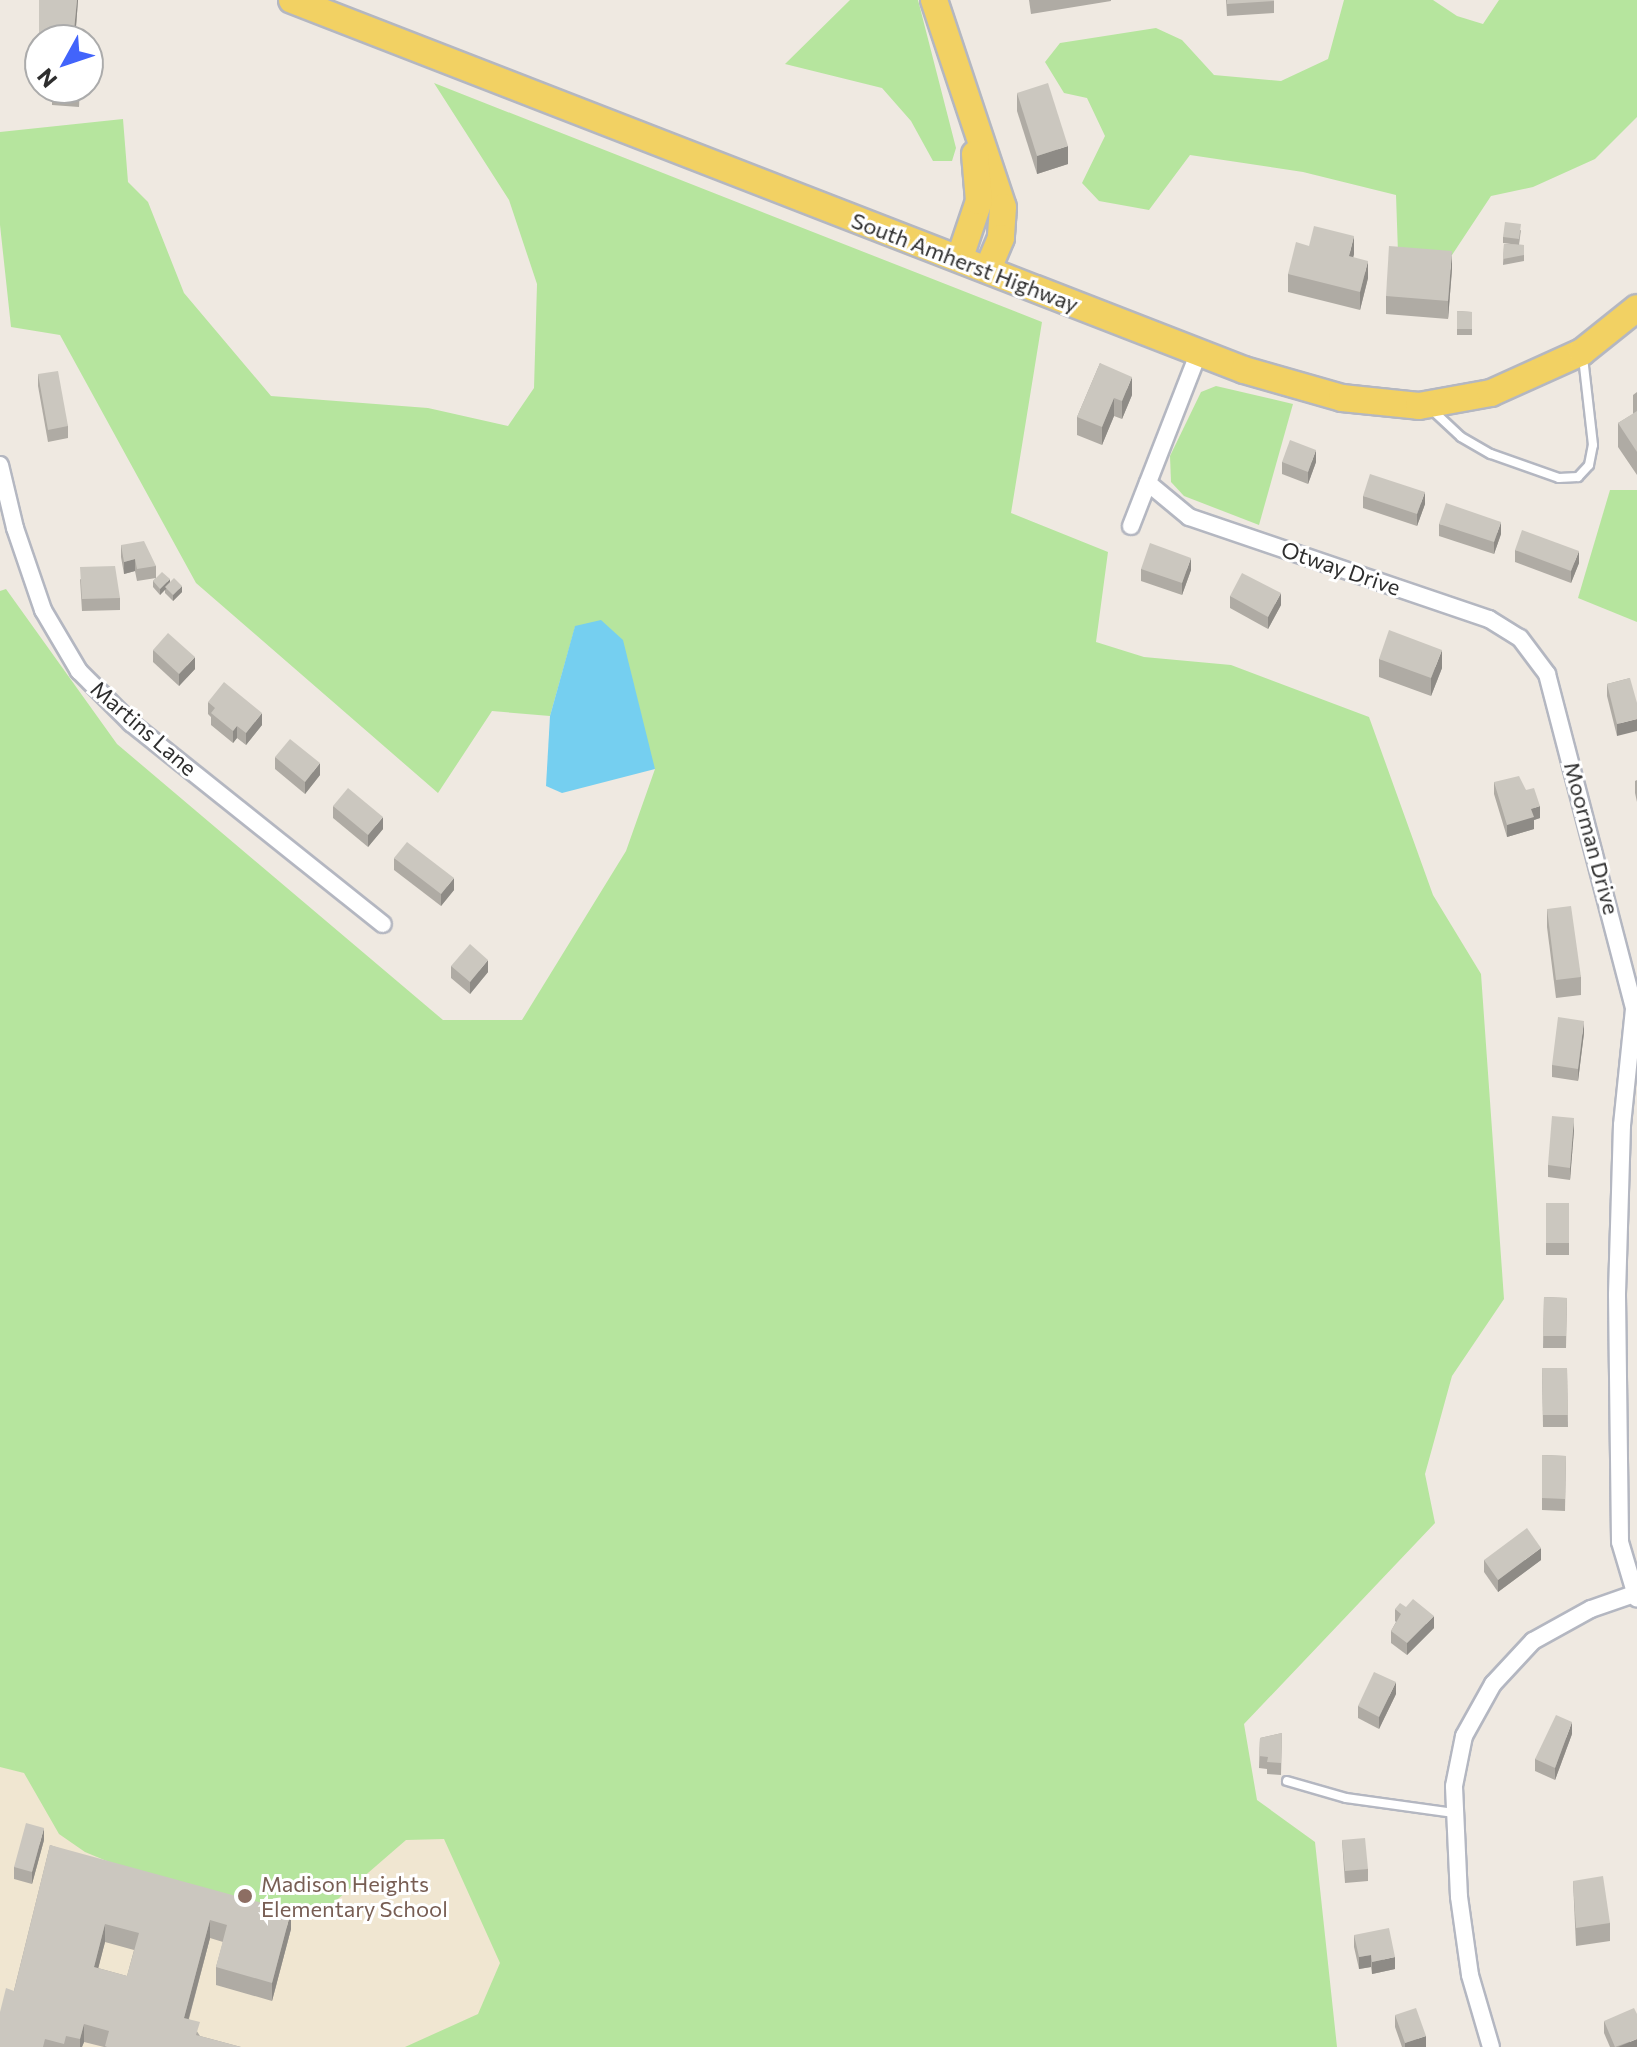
<!DOCTYPE html>
<style>
body{margin:0}
#map{position:relative;width:1637px;height:2047px;overflow:hidden;background:#efe9e1;font-family:Commissioner,sans-serif}
div>[style]{position:absolute}
[style*='--x']{left:calc(var(--x)*1px);top:calc(var(--y)*1px);width:calc(var(--w)*1px);rotate:calc(var(--a)*1deg)}
.education>*{inset:0;background:#f0e6d1}
.green>*{inset:0;background:#b6e59e}
.water>*{inset:0;background:#75cff0}
.roads{filter:drop-shadow(2px 0 #b4b7c1) drop-shadow(-2px 0 #b4b7c1) drop-shadow(0 2px #b4b7c1) drop-shadow(0 -2px #b4b7c1)}
.lane>*{height:8px;margin:-4px;padding:0 4px;transform-origin:4px;border-radius:4px;background:#fff}
.street>*{height:16px;margin:-8px;padding:0 8px;transform-origin:8px;border-radius:8px;background:#fff}
.primary>*{height:26px;margin:-13px;padding:0 13px;transform-origin:13px;border-radius:13px;background:#f2d163}
.wall>*{inset:0;background:#afaba4}
.shaded-wall>*{inset:0;background:#8e8b86}
.building>*{inset:0;background:#cbc7bf}
.dots>*{width:22px;height:22px;translate:-50% -50%;box-sizing:border-box;border:4px solid #fff;border-radius:50%}
span{translate:-50% -50%;white-space:nowrap;text-align:center;line-height:1.15;-webkit-text-stroke:6px #fff;paint-order:stroke}
.street-label{font-size:22px;color:#2e2e2e}
.education-label{font-size:22px;color:#785e54}
.left{translate:0 -50%;text-align:left}
.north{position:absolute;left:24px;top:24px;width:80px;height:80px;box-sizing:border-box;background:#fff;border:2px solid #ababab;border-radius:50%;rotate:230deg;font-size:22px;font-weight:700;line-height:32px;text-align:center;color:#2e2e2e}
.north::after{content:'';display:block;margin:auto;width:28px;height:36px;background:#4264fb;clip-path:polygon(50% 0,100% 100%,50% 72%,0 100%)}
</style>
<div id="map">
<div class="education">
<div style="clip-path:polygon(0 1759px,450px 1802px,529px 1989px,421px 2047px,0 2047px)"></div>
</div>
<div class="green">
<div style="clip-path:polygon(850px 0,918px 0,956px 148px,952px 161px,933px 161px,911px 121px,882px 88px,785px 64px)"></div>
<div style="clip-path:polygon(1344px 0,1433px 0,1457px 16px,1483px 24px,1499px 0,1637px 0,1637px 117px,1595px 159px,1533px 187px,1491px 196px,1452px 255px,1398px 253px,1396px 195px,1303px 172px,1190px 155px,1149px 210px,1099px 201px,1082px 183px,1105px 136px,1087px 98px,1064px 93px,1045px 62px,1060px 43px,1156px 28px,1182px 40px,1214px 75px,1281px 81px,1328px 59px)"></div>
<div style="clip-path:polygon(434px 83px,1042px 322px,1011px 513px,1108px 552px,1096px 642px,1144px 657px,1231px 665px,1369px 717px,1433px 895px,1481px 974px,1504px 1299px,1452px 1376px,1425px 1474px,1435px 1523px,1244px 1724px,1257px 1800px,1315px 1842px,1337px 2047px,405px 2047px,478px 2014px,500px 1963px,444px 1839px,406px 1840px,316px 1918px,145px 1877px,85px 1852px,59px 1834px,24px 1773px,0 1767px,0 591px,6px 589px,117px 744px,443px 1020px,522px 1020px,626px 851px,655px 769px,575px 627px,550px 716px,492px 711px,438px 793px,196px 583px,60px 335px,11px 327px,0 225px,0 132px,123px 119px,128px 182px,148px 202px,184px 293px,271px 396px,428px 408px,508px 426px,534px 388px,537px 284px,509px 200px)"></div>
<div style="clip-path:polygon(1216px 386px,1293px 404px,1259px 525px,1184px 496px,1171px 482px,1170px 456px,1201px 392px)"></div>
<div style="clip-path:polygon(1610px 490px,1637px 490px,1637px 622px,1578px 598px)"></div>
</div>
<div class="water">
<div style="clip-path:polygon(601px 620px,623px 640px,655px 769px,562px 793px,546px 786px,550px 716px,575px 626px)"></div>
</div>
<div class="roads">
<div class="lane">
<div style="--x:1430;--y:408;--w:42;--a:43.1"></div>
<div style="--x:1461;--y:437;--w:34;--a:30"></div>
<div style="--x:1491;--y:454;--w:72;--a:19.4"></div>
<div style="--x:1559;--y:478;--w:19;--a:-3"></div>
<div style="--x:1578;--y:477;--w:16;--a:-47"></div>
<div style="--x:1589;--y:465;--w:20;--a:-79"></div>
<div style="--x:1593;--y:445;--w:89;--a:-96.5"></div>
<div style="--x:1287;--y:1781;--w:61;--a:16.1"></div>
<div style="--x:1346;--y:1798;--w:109;--a:7.9"></div>
</div>
<div class="street">
<div style="--x:0;--y:465;--w:65;--a:76.6"></div>
<div style="--x:15;--y:528;--w:87;--a:71.1"></div>
<div style="--x:43;--y:610;--w:71;--a:59.5"></div>
<div style="--x:79;--y:671;--w:74;--a:45"></div>
<div style="--x:131;--y:723;--w:322;--a:38.6"></div>
<div style="--x:1148;--y:483;--w:53;--a:39.7"></div>
<div style="--x:1189;--y:517;--w:317;--a:18.8"></div>
<div style="--x:1489;--y:619;--w:36;--a:32"></div>
<div style="--x:1520;--y:638;--w:45;--a:53.1"></div>
<div style="--x:1547;--y:674;--w:346;--a:75.4"></div>
<div style="--x:1634;--y:1009;--w:117;--a:95.9"></div>
<div style="--x:1622;--y:1125;--w:170;--a:91.7"></div>
<div style="--x:1617;--y:1295;--w:247;--a:89.3"></div>
<div style="--x:1620;--y:1542;--w:59;--a:73.4"></div>
<div style="--x:1131;--y:526;--w:187;--a:-68.7"></div>
<div style="--x:1491;--y:2047;--w:75;--a:-106.3"></div>
<div style="--x:1470;--y:1975;--w:79;--a:-98"></div>
<div style="--x:1459;--y:1897;--w:111;--a:-92.6"></div>
<div style="--x:1454;--y:1786;--w:51;--a:-78.7"></div>
<div style="--x:1464;--y:1736;--w:60;--a:-60.9"></div>
<div style="--x:1493;--y:1684;--w:59;--a:-47.1"></div>
<div style="--x:1533;--y:1641;--w:66;--a:-28.9"></div>
<div style="--x:1591;--y:1609;--w:46;--a:-19.2"></div>
</div>
<div class="primary">
<div style="--x:292;--y:0;--w:1021;--a:21.24"></div>
<div style="--x:1244;--y:370;--w:102;--a:15.9"></div>
<div style="--x:1342;--y:398;--w:77;--a:5.9"></div>
<div style="--x:1419;--y:406;--w:73;--a:-10.2"></div>
<div style="--x:1491;--y:393;--w:100;--a:-24.3"></div>
<div style="--x:1582;--y:352;--w:70;--a:-38.7"></div>
<div style="--x:934;--y:0;--w:218;--a:71.6"></div>
<div style="--x:1003;--y:207;--w:31;--a:94"></div>
<div style="--x:1001;--y:238;--w:33;--a:113"></div>
<div style="--x:960;--y:257;--w:59;--a:-71.3"></div>
<div style="--x:979;--y:201;--w:47;--a:-94.9"></div>
</div>
</div>
<div class="wall">
<div style="clip-path:polygon(39px 0,78px 0,75px 40px,40px 40px,40px 55px)"></div>
<div style="clip-path:polygon(1029px 0,1111px 0,1111px 1px,1031px 14px)"></div>
<div style="clip-path:polygon(1226px 0,1274px 0,1274px 13px,1227px 16px)"></div>
<div style="clip-path:polygon(52px 88px,80px 88px,79px 107px,52px 105px)"></div>
<div style="clip-path:polygon(1017px 93px,1068px 164px,1037px 174px,1017px 111px)"></div>
<div style="clip-path:polygon(1521px 230px,1519px 245px,1503px 243px,1503px 237px)"></div>
<div style="clip-path:polygon(1504px 244px,1524px 245px,1524px 261px,1503px 265px)"></div>
<div style="clip-path:polygon(1309px 246px,1354px 254px,1353px 257px,1368px 278px,1360px 310px,1288px 292px,1288px 274px)"></div>
<div style="clip-path:polygon(1452px 269px,1448px 319px,1386px 314px,1386px 296px)"></div>
<div style="clip-path:polygon(1457px 311px,1472px 312px,1472px 335px,1457px 335px)"></div>
<div style="clip-path:polygon(1100px 363px,1132px 395px,1122px 419px,1114px 416px,1102px 445px,1077px 435px,1077px 417px)"></div>
<div style="clip-path:polygon(38px 374px,68px 426px,68px 438px,48px 442px,38px 386px)"></div>
<div style="clip-path:polygon(1637px 392px,1637px 475px,1618px 447px,1618px 423px,1633px 414px,1633px 395px)"></div>
<div style="clip-path:polygon(1282px 462px,1316px 462px,1308px 484px,1282px 474px)"></div>
<div style="clip-path:polygon(1363px 496px,1425px 504px,1417px 526px,1363px 508px)"></div>
<div style="clip-path:polygon(1439px 524px,1501px 534px,1494px 554px,1439px 536px)"></div>
<div style="clip-path:polygon(121px 545px,156px 566px,156px 578px,170px 583px,182px 592px,173px 601px,165px 593px,165px 589px,160px 595px,153px 587px,153px 581px,156px 578px,137px 581px,135px 571px,124px 574px,121px 557px)"></div>
<div style="clip-path:polygon(1515px 550px,1579px 563px,1571px 583px,1515px 562px)"></div>
<div style="clip-path:polygon(1141px 569px,1191px 570px,1182px 595px,1141px 581px)"></div>
<div style="clip-path:polygon(80px 579px,120px 598px,120px 610px,82px 611px)"></div>
<div style="clip-path:polygon(1230px 596px,1281px 605px,1268px 629px,1230px 608px)"></div>
<div style="clip-path:polygon(153px 650px,195px 669px,179px 686px,153px 662px)"></div>
<div style="clip-path:polygon(1379px 659px,1442px 668px,1431px 696px,1379px 677px)"></div>
<div style="clip-path:polygon(1630px 678px,1617px 736px,1607px 696px,1607px 684px)"></div>
<div style="clip-path:polygon(208px 702px,262px 725px,246px 745px,237px 738px,233px 743px,211px 725px,211px 717px,208px 714px)"></div>
<div style="clip-path:polygon(275px 757px,320px 775px,305px 794px,275px 769px)"></div>
<div style="clip-path:polygon(1637px 780px,1637px 802px,1635px 793px,1635px 781px)"></div>
<div style="clip-path:polygon(1494px 782px,1526px 790px,1540px 818px,1534px 820px,1534px 829px,1507px 837px,1494px 794px)"></div>
<div style="clip-path:polygon(333px 806px,383px 829px,368px 847px,333px 818px)"></div>
<div style="clip-path:polygon(394px 858px,454px 890px,441px 906px,394px 870px)"></div>
<div style="clip-path:polygon(1547px 909px,1581px 977px,1581px 995px,1556px 998px,1547px 927px)"></div>
<div style="clip-path:polygon(451px 966px,488px 972px,470px 994px,451px 978px)"></div>
<div style="clip-path:polygon(1584px 1033px,1578px 1081px,1552px 1077px,1552px 1065px)"></div>
<div style="clip-path:polygon(1574px 1130px,1570px 1180px,1548px 1177px,1548px 1165px)"></div>
<div style="clip-path:polygon(1546px 1203px,1569px 1203px,1569px 1255px,1546px 1255px)"></div>
<div style="clip-path:polygon(1544px 1297px,1567px 1298px,1566px 1348px,1543px 1348px)"></div>
<div style="clip-path:polygon(1542px 1368px,1567px 1368px,1568px 1427px,1543px 1427px)"></div>
<div style="clip-path:polygon(1542px 1455px,1566px 1456px,1565px 1511px,1542px 1510px)"></div>
<div style="clip-path:polygon(1484px 1560px,1541px 1560px,1498px 1592px,1484px 1572px)"></div>
<div style="clip-path:polygon(1395px 1609px,1434px 1628px,1407px 1655px,1391px 1643px,1391px 1631px,1396px 1622px,1395px 1621px)"></div>
<div style="clip-path:polygon(1396px 1694px,1379px 1729px,1358px 1718px,1358px 1706px)"></div>
<div style="clip-path:polygon(1282px 1733px,1281px 1775px,1267px 1774px,1267px 1769px,1259px 1768px,1260px 1738px)"></div>
<div style="clip-path:polygon(1572px 1734px,1555px 1780px,1535px 1771px,1535px 1759px)"></div>
<div style="clip-path:polygon(44px 1840px,32px 1884px,14px 1879px,14px 1867px)"></div>
<div style="clip-path:polygon(1342px 1840px,1368px 1869px,1368px 1881px,1345px 1883px)"></div>
<div style="clip-path:polygon(evenodd,50px 1845px,291px 1929px,272px 2001px,216px 1985px,216px 1967px,223px 1942px,210px 1938px,189px 2019px,200px 2036px,241px 2047px,104px 2047px,84px 2042px,82px 2047px,0 2047px,50px 1845px,105px 1942px,134px 1950px,127px 1976px,98px 1968px,105px 1942px)"></div>
<div style="clip-path:polygon(1573px 1881px,1610px 1923px,1610px 1941px,1576px 1946px)"></div>
<div style="clip-path:polygon(1354px 1935px,1395px 1969px,1372px 1974px,1371px 1967px,1359px 1969px,1354px 1947px)"></div>
<div style="clip-path:polygon(1395px 2015px,1426px 2047px,1402px 2047px,1395px 2027px)"></div>
<div style="clip-path:polygon(1604px 2021px,1637px 2047px,1610px 2047px,1604px 2033px)"></div>
</div>
<div class="shaded-wall">
<div style="clip-path:polygon(77px 0,78px 0,75px 40px,73px 40px)"></div>
<div style="clip-path:polygon(1068px 146px,1068px 164px,1037px 174px,1037px 156px)"></div>
<div style="clip-path:polygon(1354px 236px,1354px 254px,1349px 274px,1349px 256px)"></div>
<div style="clip-path:polygon(1452px 251px,1452px 269px,1448px 319px,1448px 301px)"></div>
<div style="clip-path:polygon(1368px 261px,1368px 278px,1360px 310px,1360px 292px)"></div>
<div style="clip-path:polygon(1132px 377px,1132px 395px,1122px 419px,1122px 401px)"></div>
<div style="clip-path:polygon(1114px 398px,1114px 416px,1102px 445px,1102px 427px)"></div>
<div style="clip-path:polygon(1316px 450px,1316px 462px,1308px 484px,1308px 472px)"></div>
<div style="clip-path:polygon(1425px 492px,1425px 504px,1417px 526px,1417px 514px)"></div>
<div style="clip-path:polygon(1501px 522px,1501px 534px,1494px 554px,1494px 542px)"></div>
<div style="clip-path:polygon(1579px 551px,1579px 563px,1571px 583px,1571px 571px)"></div>
<div style="clip-path:polygon(1191px 558px,1191px 570px,1182px 595px,1182px 583px)"></div>
<div style="clip-path:polygon(135px 559px,135px 571px,124px 574px,124px 562px)"></div>
<div style="clip-path:polygon(170px 579px,170px 585px,160px 595px,160px 589px)"></div>
<div style="clip-path:polygon(182px 586px,182px 592px,173px 601px,173px 595px)"></div>
<div style="clip-path:polygon(1281px 593px,1281px 605px,1268px 629px,1268px 617px)"></div>
<div style="clip-path:polygon(1442px 650px,1442px 668px,1431px 696px,1431px 678px)"></div>
<div style="clip-path:polygon(195px 657px,195px 669px,179px 686px,179px 674px)"></div>
<div style="clip-path:polygon(262px 713px,262px 725px,246px 745px,246px 733px)"></div>
<div style="clip-path:polygon(1637px 719px,1637px 731px,1617px 736px,1617px 724px)"></div>
<div style="clip-path:polygon(237px 726px,237px 738px,233px 743px,233px 731px)"></div>
<div style="clip-path:polygon(320px 763px,320px 775px,305px 794px,305px 782px)"></div>
<div style="clip-path:polygon(1540px 806px,1540px 818px,1534px 820px,1534px 829px,1507px 837px,1507px 825px,1531px 809px)"></div>
<div style="clip-path:polygon(383px 817px,383px 829px,368px 847px,368px 835px)"></div>
<div style="clip-path:polygon(454px 878px,454px 890px,441px 906px,441px 894px)"></div>
<div style="clip-path:polygon(488px 960px,488px 972px,470px 994px,470px 982px)"></div>
<div style="clip-path:polygon(1584px 1021px,1584px 1033px,1578px 1081px,1578px 1069px)"></div>
<div style="clip-path:polygon(1574px 1118px,1574px 1130px,1570px 1180px,1570px 1168px)"></div>
<div style="clip-path:polygon(1541px 1548px,1541px 1560px,1498px 1592px,1498px 1580px)"></div>
<div style="clip-path:polygon(1434px 1616px,1434px 1628px,1407px 1655px,1407px 1643px)"></div>
<div style="clip-path:polygon(1396px 1682px,1396px 1694px,1379px 1729px,1379px 1717px)"></div>
<div style="clip-path:polygon(1572px 1722px,1572px 1734px,1555px 1780px,1555px 1768px)"></div>
<div style="clip-path:polygon(44px 1828px,44px 1840px,32px 1884px,32px 1872px)"></div>
<div style="clip-path:polygon(291px 1911px,291px 1929px,272px 2001px,272px 1983px)"></div>
<div style="clip-path:polygon(210px 1920px,210px 1938px,184px 2036px,184px 2018px)"></div>
<div style="clip-path:polygon(105px 1924px,105px 1942px,94px 1985px,94px 1967px)"></div>
<div style="clip-path:polygon(1371px 1955px,1371px 1967px,1359px 1969px,1359px 1957px)"></div>
<div style="clip-path:polygon(1395px 1957px,1395px 1969px,1372px 1974px,1372px 1962px)"></div>
<div style="clip-path:polygon(84px 2024px,84px 2042px,82px 2047px,80px 2047px,80px 2039px)"></div>
<div style="clip-path:polygon(1426px 2036px,1426px 2047px,1405px 2047px,1405px 2043px)"></div>
<div style="clip-path:polygon(1637px 2039px,1637px 2047px,1618px 2047px)"></div>
</div>
<div class="building">
<div style="clip-path:polygon(39px 0,77px 0,73px 40px,56px 40px,56px 38px,39px 37px)"></div>
<div style="clip-path:polygon(1227px 0,1274px 0,1274px 1px,1227px 4px)"></div>
<div style="clip-path:polygon(1048px 83px,1068px 146px,1037px 156px,1017px 93px)"></div>
<div style="clip-path:polygon(1505px 222px,1521px 224px,1519px 239px,1503px 237px)"></div>
<div style="clip-path:polygon(1314px 226px,1354px 236px,1349px 256px,1368px 261px,1360px 292px,1288px 274px,1296px 242px,1309px 246px)"></div>
<div style="clip-path:polygon(1504px 244px,1524px 245px,1524px 255px,1503px 259px)"></div>
<div style="clip-path:polygon(1389px 246px,1452px 251px,1448px 301px,1386px 296px)"></div>
<div style="clip-path:polygon(1457px 311px,1472px 312px,1472px 329px,1457px 329px)"></div>
<div style="clip-path:polygon(1100px 363px,1132px 377px,1122px 401px,1114px 398px,1102px 427px,1077px 417px)"></div>
<div style="clip-path:polygon(58px 371px,68px 426px,48px 430px,38px 374px)"></div>
<div style="clip-path:polygon(1637px 411px,1637px 452px,1618px 423px)"></div>
<div style="clip-path:polygon(1290px 440px,1316px 450px,1308px 472px,1282px 462px)"></div>
<div style="clip-path:polygon(1370px 474px,1425px 492px,1417px 514px,1363px 496px)"></div>
<div style="clip-path:polygon(1446px 503px,1501px 522px,1494px 542px,1439px 524px)"></div>
<div style="clip-path:polygon(1522px 530px,1579px 551px,1571px 571px,1515px 550px)"></div>
<div style="clip-path:polygon(144px 541px,156px 566px,137px 569px,135px 559px,124px 562px,121px 545px)"></div>
<div style="clip-path:polygon(1150px 543px,1191px 558px,1182px 583px,1141px 569px)"></div>
<div style="clip-path:polygon(115px 566px,120px 598px,82px 599px,80px 567px)"></div>
<div style="clip-path:polygon(162px 572px,170px 579px,160px 589px,153px 581px)"></div>
<div style="clip-path:polygon(1242px 573px,1281px 593px,1268px 617px,1230px 596px)"></div>
<div style="clip-path:polygon(174px 578px,182px 586px,173px 595px,165px 587px)"></div>
<div style="clip-path:polygon(1389px 630px,1442px 650px,1431px 678px,1379px 659px)"></div>
<div style="clip-path:polygon(168px 633px,195px 657px,179px 674px,153px 650px)"></div>
<div style="clip-path:polygon(1630px 678px,1637px 703px,1637px 719px,1617px 724px,1607px 684px)"></div>
<div style="clip-path:polygon(224px 682px,262px 713px,246px 733px,237px 726px,233px 731px,211px 713px,215px 708px,208px 702px)"></div>
<div style="clip-path:polygon(290px 739px,320px 763px,305px 782px,275px 757px)"></div>
<div style="clip-path:polygon(1519px 776px,1526px 790px,1534px 788px,1540px 806px,1531px 809px,1534px 817px,1507px 825px,1494px 782px)"></div>
<div style="clip-path:polygon(348px 788px,383px 817px,368px 835px,333px 806px)"></div>
<div style="clip-path:polygon(407px 842px,454px 878px,441px 894px,394px 858px)"></div>
<div style="clip-path:polygon(1571px 906px,1581px 977px,1556px 980px,1547px 909px)"></div>
<div style="clip-path:polygon(470px 944px,488px 960px,470px 982px,451px 966px)"></div>
<div style="clip-path:polygon(1558px 1017px,1584px 1021px,1578px 1069px,1552px 1065px)"></div>
<div style="clip-path:polygon(1552px 1116px,1574px 1118px,1570px 1168px,1548px 1165px)"></div>
<div style="clip-path:polygon(1546px 1203px,1569px 1203px,1569px 1243px,1546px 1243px)"></div>
<div style="clip-path:polygon(1544px 1297px,1567px 1298px,1566px 1336px,1543px 1336px)"></div>
<div style="clip-path:polygon(1542px 1368px,1567px 1368px,1568px 1415px,1543px 1415px)"></div>
<div style="clip-path:polygon(1542px 1455px,1566px 1456px,1565px 1499px,1542px 1498px)"></div>
<div style="clip-path:polygon(1527px 1528px,1541px 1548px,1498px 1580px,1484px 1560px)"></div>
<div style="clip-path:polygon(1413px 1599px,1434px 1616px,1407px 1643px,1391px 1631px,1401px 1614px,1395px 1609px,1400px 1603px,1406px 1607px)"></div>
<div style="clip-path:polygon(1374px 1672px,1396px 1682px,1379px 1717px,1358px 1706px)"></div>
<div style="clip-path:polygon(1556px 1715px,1572px 1722px,1555px 1768px,1535px 1759px)"></div>
<div style="clip-path:polygon(1282px 1733px,1281px 1763px,1267px 1762px,1268px 1757px,1259px 1756px,1260px 1738px)"></div>
<div style="clip-path:polygon(26px 1823px,44px 1828px,32px 1872px,14px 1867px)"></div>
<div style="clip-path:polygon(1365px 1838px,1368px 1869px,1345px 1871px,1342px 1840px)"></div>
<div style="clip-path:polygon(evenodd,50px 1845px,291px 1911px,272px 1983px,216px 1967px,227px 1925px,210px 1920px,184px 2018px,200px 2022px,196px 2035px,241px 2047px,107px 2047px,105px 2046px,109px 2031px,84px 2024px,80px 2039px,66px 2036px,64px 2044px,45px 2039px,43px 2047px,0 2047px,0 2012px,6px 1988px,14px 1991px,50px 1845px,105px 1924px,139px 1933px,127px 1976px,94px 1967px,105px 1924px)"></div>
<div style="clip-path:polygon(1603px 1876px,1610px 1923px,1576px 1928px,1573px 1881px)"></div>
<div style="clip-path:polygon(1389px 1928px,1395px 1957px,1372px 1962px,1371px 1955px,1359px 1957px,1354px 1935px)"></div>
<div style="clip-path:polygon(1416px 2008px,1426px 2036px,1405px 2043px,1395px 2015px)"></div>
<div style="clip-path:polygon(1634px 2008px,1637px 2014px,1637px 2039px,1615px 2047px,1604px 2021px)"></div>
</div>
<div class="dots">
<div style="left:245px;top:1896px;background:#8d6e63"></div>
</div>
<div class="street-label">
<span style="left:965px;top:262px;rotate:21deg">South Amherst Highway</span>
<span style="left:1341px;top:568px;rotate:19deg">Otway Drive</span>
<span style="left:144px;top:728px;rotate:41deg">Martins Lane</span>
<span style="left:1592px;top:838px;rotate:75deg">Moorman Drive</span>
</div>
<div class="education-label">
<span class="left" style="left:261px;top:1896px">Madison Heights<br>Elementary School</span>
</div>
<div class="north">N</div>
</div>
